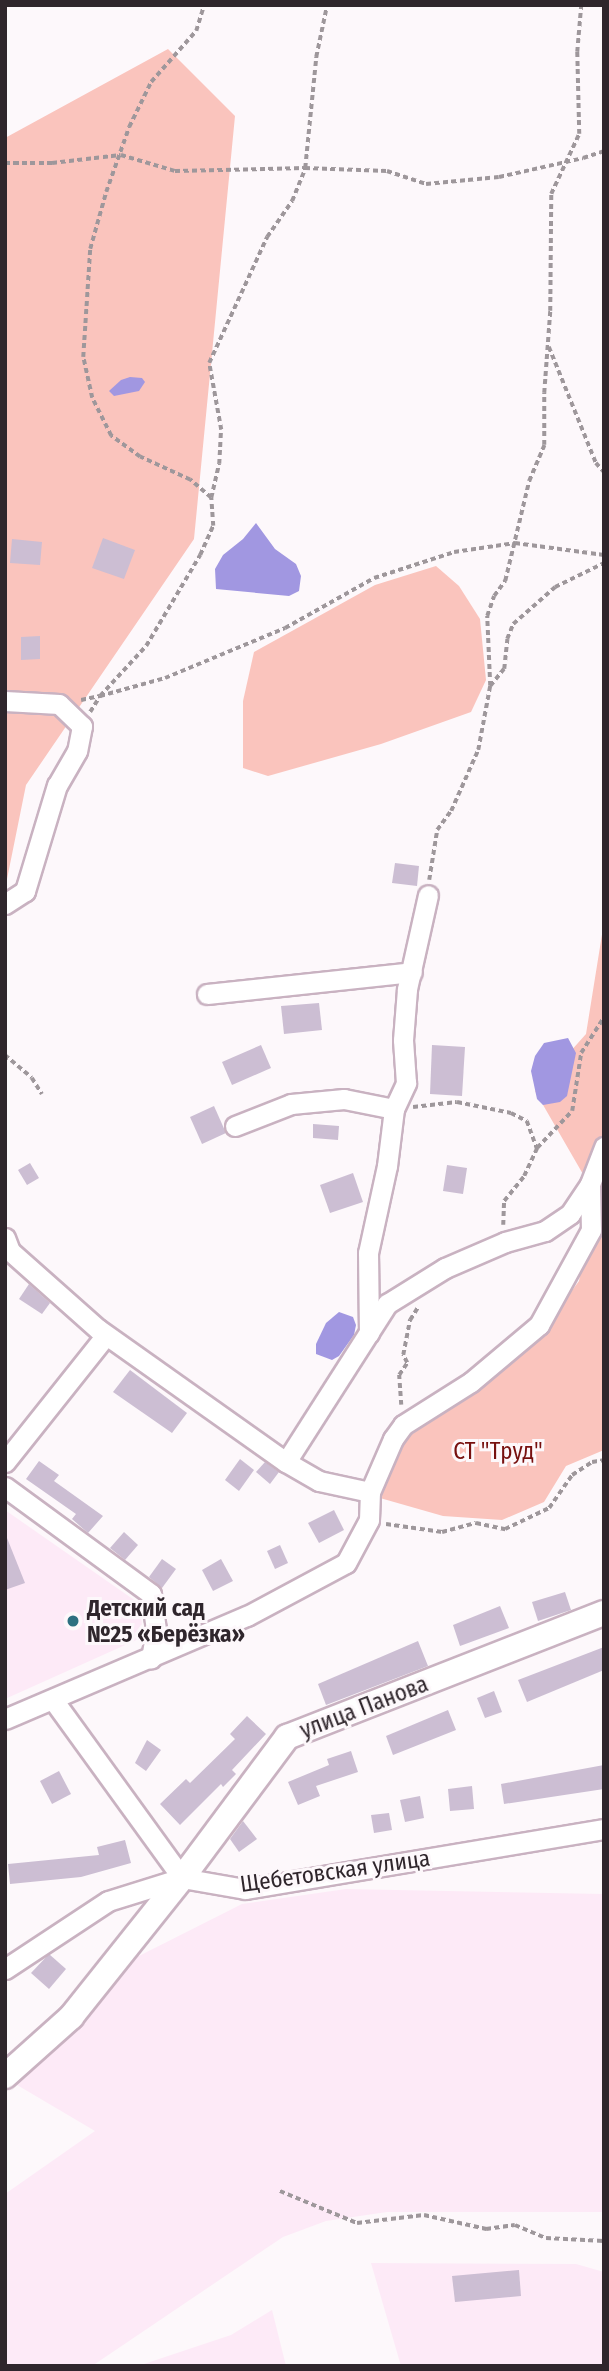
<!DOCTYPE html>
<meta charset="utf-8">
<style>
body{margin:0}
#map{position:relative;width:609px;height:2371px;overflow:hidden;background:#fdf8fb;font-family:"Fira Sans Condensed",sans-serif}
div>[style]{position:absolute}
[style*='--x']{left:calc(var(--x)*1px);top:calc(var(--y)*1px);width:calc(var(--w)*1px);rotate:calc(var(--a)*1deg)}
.built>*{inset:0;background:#fdeaf7}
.green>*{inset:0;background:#fac4bd}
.water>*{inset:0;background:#a197e1}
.building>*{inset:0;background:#ccbed3}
.path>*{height:3.5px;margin-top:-1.75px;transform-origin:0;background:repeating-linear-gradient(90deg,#9e979b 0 5px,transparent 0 8.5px)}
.roads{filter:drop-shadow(2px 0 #c9b2c1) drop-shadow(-2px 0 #c9b2c1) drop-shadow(0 2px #c9b2c1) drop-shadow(0 -2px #c9b2c1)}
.minor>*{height:19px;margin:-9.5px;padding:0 9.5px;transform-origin:9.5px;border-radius:9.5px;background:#fff}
.tertiary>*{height:24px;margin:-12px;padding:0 12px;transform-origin:12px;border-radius:12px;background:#fff}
.dots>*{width:19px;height:19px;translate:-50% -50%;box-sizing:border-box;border:4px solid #fdf8fb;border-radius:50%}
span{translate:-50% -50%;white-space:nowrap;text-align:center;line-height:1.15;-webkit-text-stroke:6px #fdf8fb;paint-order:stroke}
.park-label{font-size:23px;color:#77100f}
.poi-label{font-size:23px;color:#2f262c;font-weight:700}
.left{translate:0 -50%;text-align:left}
.street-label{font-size:23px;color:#2f262c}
.frame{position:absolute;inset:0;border:7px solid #2f262c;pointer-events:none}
</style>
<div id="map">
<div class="built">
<div style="clip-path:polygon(5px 1510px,140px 1604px,143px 1637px,5px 1699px)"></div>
<div style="clip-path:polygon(346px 1889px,604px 1894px,604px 2212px,387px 2212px,326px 2221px,283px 2237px,92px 2366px,5px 2366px,5px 2194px,95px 2131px,12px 2082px,131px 1960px,242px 1904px)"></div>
<div style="clip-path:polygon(371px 2263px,576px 2264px,604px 2272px,604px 2366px,401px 2366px)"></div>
<div style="clip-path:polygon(272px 2310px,286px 2366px,138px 2366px,231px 2335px)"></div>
</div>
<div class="green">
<div style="clip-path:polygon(168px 49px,235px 116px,194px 539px,26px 785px,5px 889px,5px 138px)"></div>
<div style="clip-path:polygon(436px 566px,459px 586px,480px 619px,486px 680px,471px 712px,381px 744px,268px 776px,243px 768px,243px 701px,254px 652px,375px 585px)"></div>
<div style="clip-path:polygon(604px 922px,604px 1450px,566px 1466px,544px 1502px,502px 1520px,443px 1516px,380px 1498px,407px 1438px,534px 1342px,579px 1281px,595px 1195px,535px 1091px,586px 1034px)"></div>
</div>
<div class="water">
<div style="clip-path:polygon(130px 377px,142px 378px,145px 382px,139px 391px,114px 396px,109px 391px,121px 380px)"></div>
<div style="clip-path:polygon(256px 523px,275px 549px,296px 564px,301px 576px,299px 591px,289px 596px,216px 589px,215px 569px,223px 555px,243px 539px)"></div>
<div style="clip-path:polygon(568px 1038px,576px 1053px,567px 1096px,560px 1102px,543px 1105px,537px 1099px,531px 1071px,535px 1056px,544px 1043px)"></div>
<div style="clip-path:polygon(339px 1312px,353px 1317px,356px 1325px,354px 1335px,339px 1356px,332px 1360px,316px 1354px,316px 1344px,326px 1323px)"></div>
</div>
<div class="building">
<div style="clip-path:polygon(103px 538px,135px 550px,124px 579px,92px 568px)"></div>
<div style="clip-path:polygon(12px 539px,42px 542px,40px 565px,10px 563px)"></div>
<div style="clip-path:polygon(40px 636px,40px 659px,21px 660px,21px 637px)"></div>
<div style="clip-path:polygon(395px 863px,419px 866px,417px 886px,392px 883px)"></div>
<div style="clip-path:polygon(319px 1003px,322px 1030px,284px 1034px,281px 1006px)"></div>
<div style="clip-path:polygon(261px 1045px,271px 1068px,232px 1085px,222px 1062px)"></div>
<div style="clip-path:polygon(432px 1045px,465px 1047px,462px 1096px,430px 1094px)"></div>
<div style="clip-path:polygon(214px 1106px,226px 1133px,202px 1144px,190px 1117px)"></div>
<div style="clip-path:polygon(313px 1124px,339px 1126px,338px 1140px,313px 1138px)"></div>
<div style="clip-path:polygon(30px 1163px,39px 1178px,27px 1185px,18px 1170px)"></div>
<div style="clip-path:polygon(447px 1165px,467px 1168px,463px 1194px,443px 1191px)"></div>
<div style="clip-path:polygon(353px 1173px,363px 1202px,330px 1213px,320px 1185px)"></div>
<div style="clip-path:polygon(29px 1284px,50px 1303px,42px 1314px,19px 1299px)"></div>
<div style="clip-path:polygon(130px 1370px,187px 1413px,172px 1433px,113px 1392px)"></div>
<div style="clip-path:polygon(240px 1459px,254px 1470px,239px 1491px,225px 1480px)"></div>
<div style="clip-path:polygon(39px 1461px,59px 1475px,54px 1481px,103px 1516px,88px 1533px,72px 1519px,76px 1514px,26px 1479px)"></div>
<div style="clip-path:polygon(265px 1462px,279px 1472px,270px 1484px,256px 1472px)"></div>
<div style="clip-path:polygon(334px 1510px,344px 1530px,319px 1543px,308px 1523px)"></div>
<div style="clip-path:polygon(124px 1532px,138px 1545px,125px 1560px,110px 1548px)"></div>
<div style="clip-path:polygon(5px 1533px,25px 1583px,5px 1590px)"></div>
<div style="clip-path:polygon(280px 1545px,288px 1563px,275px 1569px,267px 1551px)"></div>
<div style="clip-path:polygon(162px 1559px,176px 1569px,162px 1588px,149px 1577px)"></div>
<div style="clip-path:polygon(221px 1559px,233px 1581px,213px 1591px,202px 1570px)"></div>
<div style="clip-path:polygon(565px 1592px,571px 1610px,538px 1621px,532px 1602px)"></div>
<div style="clip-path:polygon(500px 1606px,509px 1628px,460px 1646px,453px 1625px)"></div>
<div style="clip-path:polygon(418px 1641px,428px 1666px,326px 1705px,318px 1684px)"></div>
<div style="clip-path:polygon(604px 1647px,604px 1670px,527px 1702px,518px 1680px)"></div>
<div style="clip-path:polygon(494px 1691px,502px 1712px,485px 1718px,477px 1698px)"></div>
<div style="clip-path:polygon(448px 1710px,456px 1730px,393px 1755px,386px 1736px)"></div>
<div style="clip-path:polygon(247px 1716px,266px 1734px,232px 1770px,236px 1774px,223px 1787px,221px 1784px,180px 1825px,160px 1804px,186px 1779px,190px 1783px,235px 1739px,230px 1734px)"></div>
<div style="clip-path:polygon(147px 1740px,161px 1750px,146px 1771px,135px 1763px)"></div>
<div style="clip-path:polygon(351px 1751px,358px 1772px,316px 1786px,320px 1796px,298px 1805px,288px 1782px,329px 1765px,327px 1759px)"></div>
<div style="clip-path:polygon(604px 1765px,604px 1789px,504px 1804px,501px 1784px)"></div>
<div style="clip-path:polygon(59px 1771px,71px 1794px,52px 1804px,40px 1781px)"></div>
<div style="clip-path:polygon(472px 1786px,474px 1809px,450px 1811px,448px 1789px)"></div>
<div style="clip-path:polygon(420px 1796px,424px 1818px,405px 1822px,400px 1800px)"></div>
<div style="clip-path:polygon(389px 1813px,392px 1830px,374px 1833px,371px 1815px)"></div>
<div style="clip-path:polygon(243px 1821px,257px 1839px,239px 1852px,230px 1839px)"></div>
<div style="clip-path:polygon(125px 1840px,131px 1863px,81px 1877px,10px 1884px,8px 1864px,99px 1855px,97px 1847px)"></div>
<div style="clip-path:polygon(49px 1954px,66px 1969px,49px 1989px,31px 1973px)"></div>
<div style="clip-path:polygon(519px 2270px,521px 2296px,455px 2302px,452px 2276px)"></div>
</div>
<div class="path">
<div style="--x:5;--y:163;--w:47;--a:0"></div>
<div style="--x:52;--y:163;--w:69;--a:-6.6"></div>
<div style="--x:121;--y:155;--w:56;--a:16.5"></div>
<div style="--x:175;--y:171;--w:130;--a:-1.3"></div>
<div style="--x:305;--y:168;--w:82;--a:2.1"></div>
<div style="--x:387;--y:171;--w:41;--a:18.4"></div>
<div style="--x:426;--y:184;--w:73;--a:-5.5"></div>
<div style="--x:499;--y:177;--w:86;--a:-12.7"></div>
<div style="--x:583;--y:158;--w:22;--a:-18"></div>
<div style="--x:549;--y:347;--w:125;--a:67.9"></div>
<div style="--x:596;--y:463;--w:12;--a:48"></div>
<div style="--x:211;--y:498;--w:35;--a:-77"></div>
<div style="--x:219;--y:464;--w:34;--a:-87"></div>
<div style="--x:221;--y:430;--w:68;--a:-100.2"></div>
<div style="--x:209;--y:363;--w:139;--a:-65.3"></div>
<div style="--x:267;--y:237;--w:44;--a:-55.2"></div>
<div style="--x:292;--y:201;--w:35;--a:-68"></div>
<div style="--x:305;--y:168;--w:112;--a:-84.3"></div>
<div style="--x:316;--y:57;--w:53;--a:-78.1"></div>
<div style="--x:490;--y:686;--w:22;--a:-51"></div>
<div style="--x:504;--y:669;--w:30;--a:-84"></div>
<div style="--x:507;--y:639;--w:16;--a:-68"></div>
<div style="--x:513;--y:624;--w:56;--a:-41.4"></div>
<div style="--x:555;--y:587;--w:55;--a:-26.1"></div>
<div style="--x:81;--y:700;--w:19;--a:-12"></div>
<div style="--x:100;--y:696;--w:68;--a:-47.4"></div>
<div style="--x:146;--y:646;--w:106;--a:-59.3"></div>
<div style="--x:200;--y:555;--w:32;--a:-66"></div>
<div style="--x:213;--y:526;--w:28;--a:-94"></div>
<div style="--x:211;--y:498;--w:28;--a:-139"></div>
<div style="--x:190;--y:480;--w:55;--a:-155.3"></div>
<div style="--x:140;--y:457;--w:36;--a:-144"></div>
<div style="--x:111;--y:436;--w:42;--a:-116.6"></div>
<div style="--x:92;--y:398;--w:42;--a:-102.4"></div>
<div style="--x:83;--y:357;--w:108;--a:-86.3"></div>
<div style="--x:90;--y:249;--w:59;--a:-74.3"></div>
<div style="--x:106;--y:192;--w:69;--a:-70.5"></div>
<div style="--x:129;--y:127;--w:50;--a:-63.9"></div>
<div style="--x:151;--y:82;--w:68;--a:-48.6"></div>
<div style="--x:196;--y:31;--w:27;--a:-73"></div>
<div style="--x:90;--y:712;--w:19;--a:-58"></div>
<div style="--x:100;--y:696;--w:67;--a:-15.5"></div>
<div style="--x:165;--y:678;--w:130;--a:-22.6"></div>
<div style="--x:285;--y:628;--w:102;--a:-29.3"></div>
<div style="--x:374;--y:578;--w:84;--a:-18"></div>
<div style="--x:454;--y:552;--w:62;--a:-8.4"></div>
<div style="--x:515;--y:543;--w:90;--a:7.7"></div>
<div style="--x:429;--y:880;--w:51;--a:-80.9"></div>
<div style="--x:437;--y:830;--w:24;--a:-54"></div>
<div style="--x:451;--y:811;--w:67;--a:-66.1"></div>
<div style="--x:478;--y:750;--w:65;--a:-79.4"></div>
<div style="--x:490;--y:686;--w:70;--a:-92.5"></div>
<div style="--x:487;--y:616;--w:21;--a:-71"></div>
<div style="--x:494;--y:596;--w:19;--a:-54"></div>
<div style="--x:505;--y:581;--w:103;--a:-76.5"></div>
<div style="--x:529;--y:481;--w:39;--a:-67"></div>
<div style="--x:544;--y:445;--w:52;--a:-90"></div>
<div style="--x:544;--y:393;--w:82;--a:-85.8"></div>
<div style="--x:550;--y:311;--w:117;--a:-89.5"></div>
<div style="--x:551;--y:194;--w:66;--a:-65"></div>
<div style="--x:579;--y:134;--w:82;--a:-91.4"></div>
<div style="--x:577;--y:52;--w:47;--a:-85.1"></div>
<div style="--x:5;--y:1055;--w:35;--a:40"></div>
<div style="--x:32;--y:1078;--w:19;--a:58"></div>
<div style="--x:413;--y:1107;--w:44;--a:-6.5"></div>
<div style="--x:457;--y:1102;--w:55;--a:11.5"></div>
<div style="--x:511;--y:1113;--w:18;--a:27"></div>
<div style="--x:527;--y:1121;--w:29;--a:70"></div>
<div style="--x:503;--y:1225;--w:24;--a:-88"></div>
<div style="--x:504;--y:1201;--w:32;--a:-51"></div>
<div style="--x:524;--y:1176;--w:31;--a:-65"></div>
<div style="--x:537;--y:1148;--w:51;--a:-46.6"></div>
<div style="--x:572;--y:1111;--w:59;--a:-81.2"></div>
<div style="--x:581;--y:1053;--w:43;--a:-57.4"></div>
<div style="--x:401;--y:1405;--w:30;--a:-94"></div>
<div style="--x:399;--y:1375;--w:14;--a:-56"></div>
<div style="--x:407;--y:1363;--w:9;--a:-117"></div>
<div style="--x:403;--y:1355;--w:36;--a:-79"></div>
<div style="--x:410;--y:1320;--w:15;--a:-58"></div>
<div style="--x:386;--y:1524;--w:57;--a:8.1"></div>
<div style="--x:442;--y:1532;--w:35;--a:-15"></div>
<div style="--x:476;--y:1523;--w:30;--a:12"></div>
<div style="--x:505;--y:1529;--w:49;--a:-25.5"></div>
<div style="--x:549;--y:1508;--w:40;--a:-55.1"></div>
<div style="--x:572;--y:1475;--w:24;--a:-33"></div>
<div style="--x:592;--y:1462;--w:12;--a:-9"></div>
<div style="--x:280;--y:2191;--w:83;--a:22.6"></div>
<div style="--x:357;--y:2223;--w:67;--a:-6.8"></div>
<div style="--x:424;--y:2215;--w:64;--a:12.7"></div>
<div style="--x:486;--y:2229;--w:29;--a:-8"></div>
<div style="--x:515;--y:2225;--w:34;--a:23"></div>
<div style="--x:546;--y:2238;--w:58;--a:3"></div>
</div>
<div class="roads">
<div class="minor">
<div style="--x:5;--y:701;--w:54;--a:3.2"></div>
<div style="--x:59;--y:704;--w:32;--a:44"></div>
<div style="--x:82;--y:726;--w:25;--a:101"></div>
<div style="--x:77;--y:751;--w:39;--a:120"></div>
<div style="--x:57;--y:785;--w:111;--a:106.8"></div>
<div style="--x:25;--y:891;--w:24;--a:147"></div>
<div style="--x:207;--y:994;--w:206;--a:-6.1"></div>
<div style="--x:235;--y:1126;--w:60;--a:-21.4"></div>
<div style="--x:291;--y:1104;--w:53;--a:-5.4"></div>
<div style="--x:344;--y:1099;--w:51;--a:11.3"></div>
<div style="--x:5;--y:1238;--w:14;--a:69"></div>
<div style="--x:10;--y:1251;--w:118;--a:41.6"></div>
<div style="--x:98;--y:1329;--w:230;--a:35.3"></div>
<div style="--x:286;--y:1462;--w:38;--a:30"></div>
<div style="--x:319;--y:1481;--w:52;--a:12.2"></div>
<div style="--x:369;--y:1333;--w:80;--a:-90.7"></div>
<div style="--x:368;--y:1253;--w:89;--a:-77.7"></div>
<div style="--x:387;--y:1166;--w:57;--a:-83"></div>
<div style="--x:394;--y:1109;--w:29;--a:-65"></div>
<div style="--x:406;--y:1083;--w:43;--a:-94"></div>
<div style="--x:403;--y:1040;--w:51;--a:-85.5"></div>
<div style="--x:407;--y:989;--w:96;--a:-77.4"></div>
<div style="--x:5;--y:1462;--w:162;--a:-51.5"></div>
<div style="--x:286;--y:1462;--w:188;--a:-57.4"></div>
<div style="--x:387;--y:1304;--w:68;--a:-31.8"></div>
<div style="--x:445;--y:1268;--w:65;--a:-23.4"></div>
<div style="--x:505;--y:1242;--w:41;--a:-15.4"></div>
<div style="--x:545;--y:1231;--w:30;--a:-34"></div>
<div style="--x:570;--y:1214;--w:36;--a:-56"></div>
<div style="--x:5;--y:1487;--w:181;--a:36.2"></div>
<div style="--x:151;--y:1594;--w:36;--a:82"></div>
<div style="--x:156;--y:1630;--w:29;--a:100"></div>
<div style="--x:54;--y:1701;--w:218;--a:54.1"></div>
<div style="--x:5;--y:1719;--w:263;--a:-23.1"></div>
<div style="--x:247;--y:1616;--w:112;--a:-28.2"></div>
<div style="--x:346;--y:1563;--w:49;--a:-61.9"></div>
<div style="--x:369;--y:1520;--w:28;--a:-88"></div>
<div style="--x:370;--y:1492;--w:58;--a:-66.5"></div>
<div style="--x:393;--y:1439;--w:17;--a:-54"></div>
<div style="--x:403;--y:1425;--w:80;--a:-32.3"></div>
<div style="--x:471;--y:1382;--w:89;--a:-40"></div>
<div style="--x:539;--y:1325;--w:108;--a:-61.3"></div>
<div style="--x:591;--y:1230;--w:46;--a:-91.2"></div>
<div style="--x:590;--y:1184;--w:40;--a:-69"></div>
<div style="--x:5;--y:1969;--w:123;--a:-33.4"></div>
<div style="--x:108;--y:1901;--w:77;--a:-17.3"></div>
<div style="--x:182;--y:1878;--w:64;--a:9.9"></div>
<div style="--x:245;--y:1889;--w:364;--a:-9.5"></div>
</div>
<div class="tertiary">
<div style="--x:5;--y:2076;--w:89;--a:-41.8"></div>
<div style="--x:71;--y:2017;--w:178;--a:-51.4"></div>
<div style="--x:182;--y:1878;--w:176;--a:-53.3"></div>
<div style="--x:287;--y:1737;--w:340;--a:-21.4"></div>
</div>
</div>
<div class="dots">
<div style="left:73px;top:1621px;background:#2d7081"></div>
</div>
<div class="park-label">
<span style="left:498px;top:1451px">СТ "Труд"</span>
</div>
<div class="poi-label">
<span class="left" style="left:87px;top:1621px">Детский сад<br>№25 «Берёзка»</span>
</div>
<div class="street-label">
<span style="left:364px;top:1707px;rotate:-21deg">улица Панова</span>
<span style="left:335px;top:1871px;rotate:-8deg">Щебетовская улица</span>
</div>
<div class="frame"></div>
</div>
